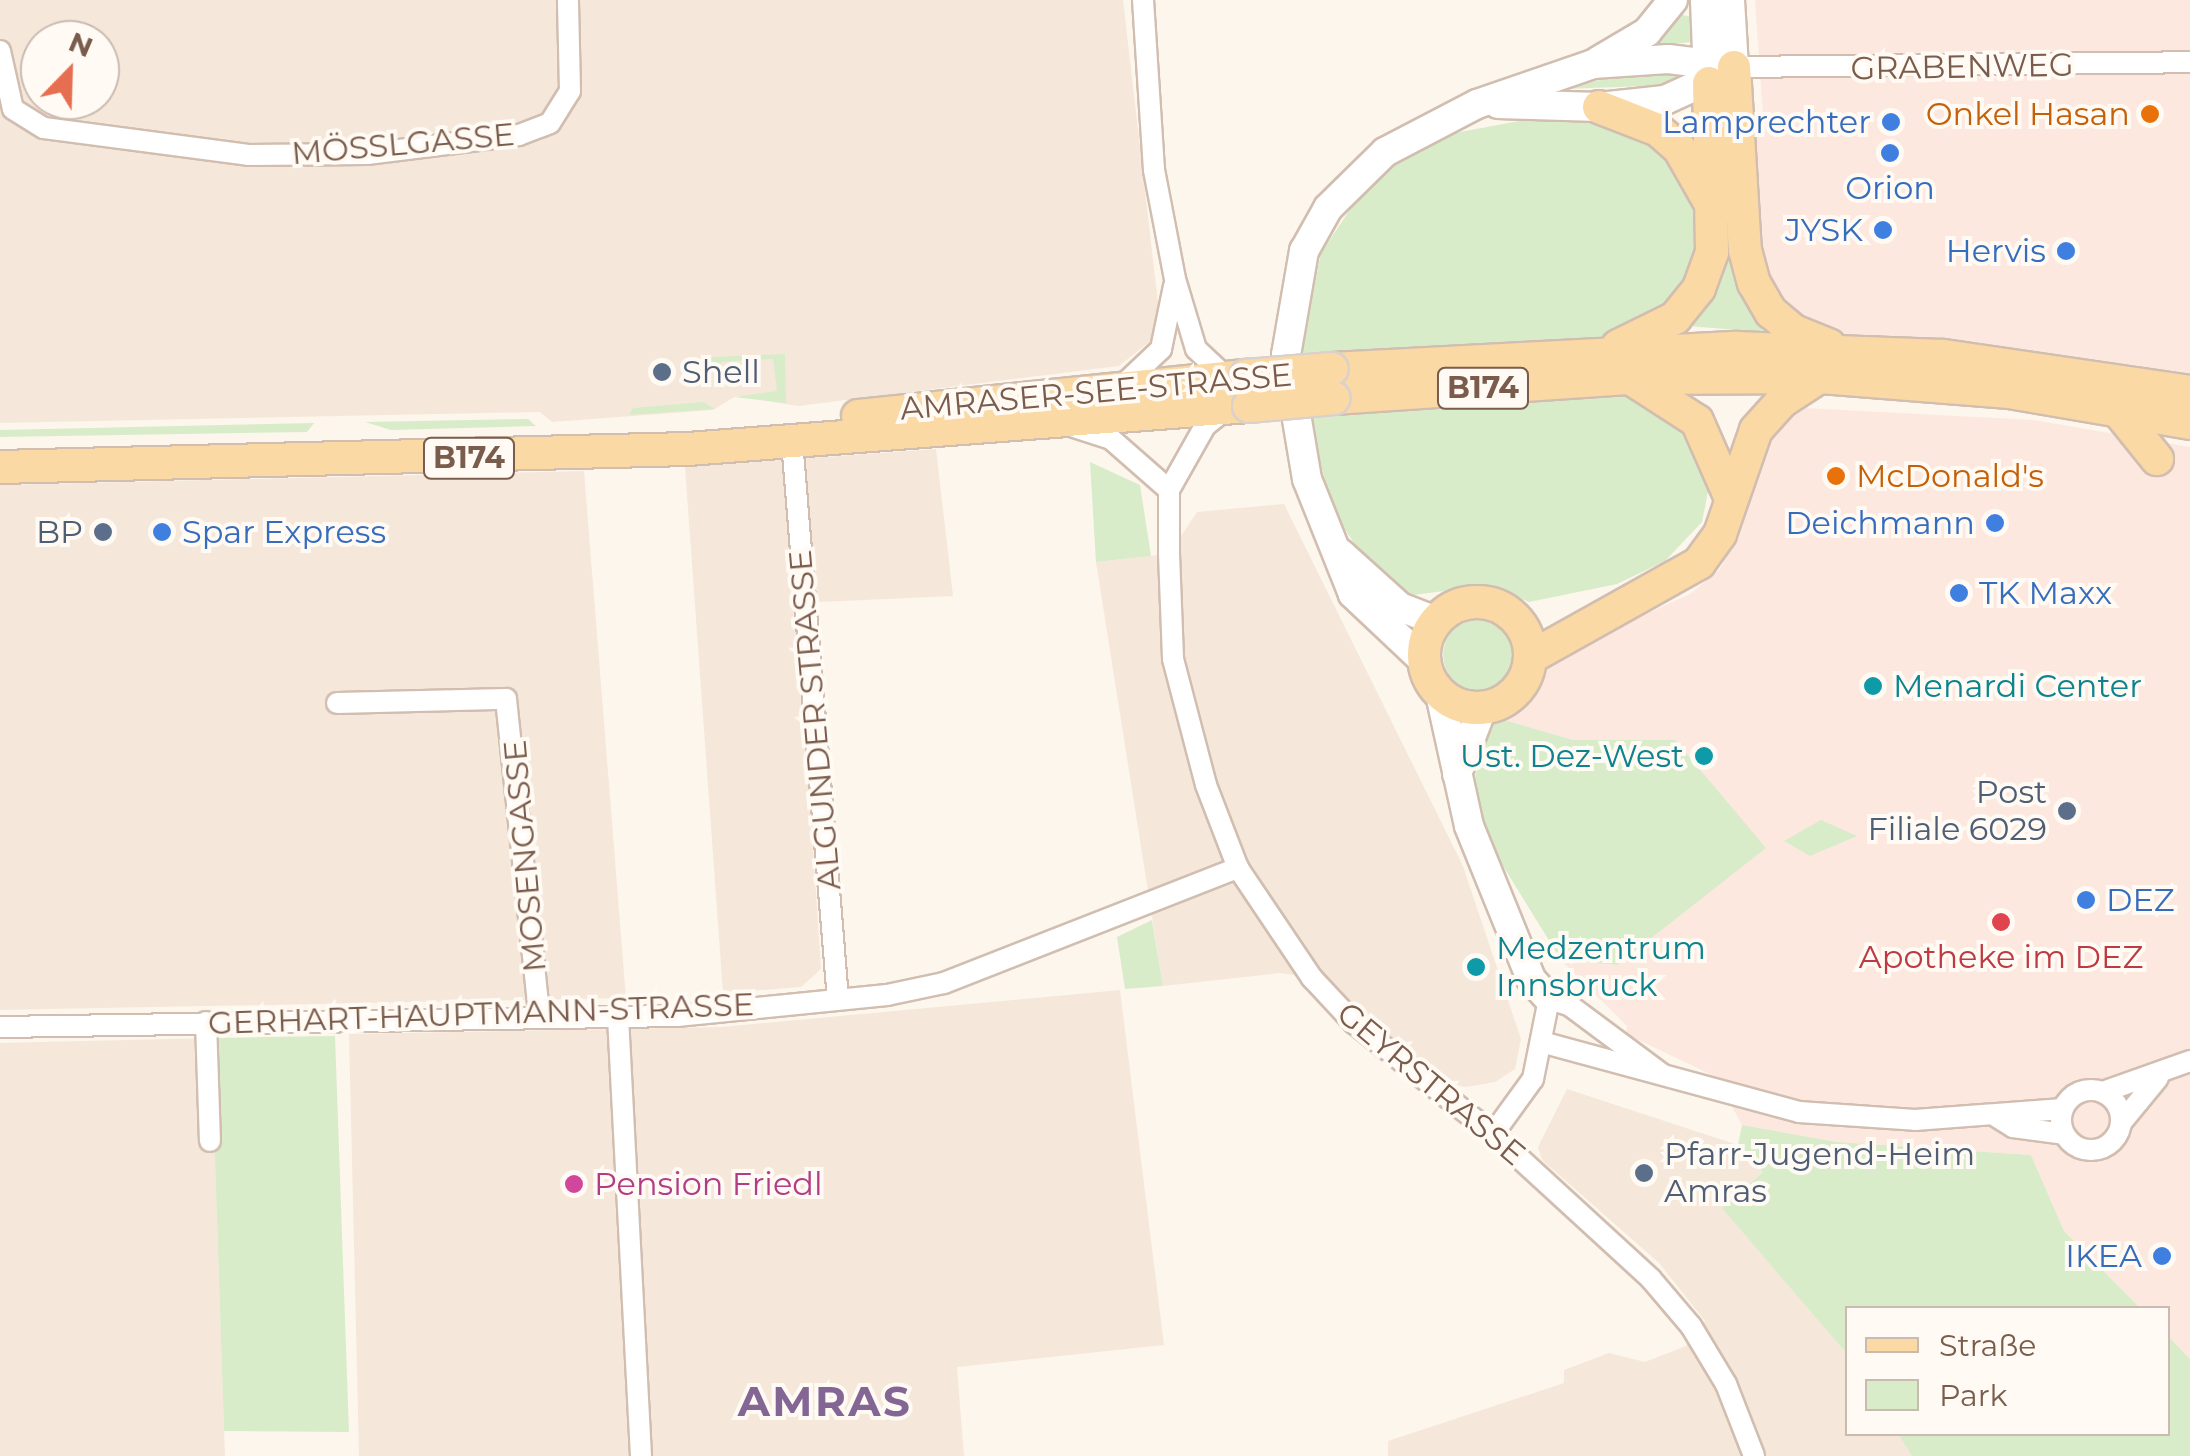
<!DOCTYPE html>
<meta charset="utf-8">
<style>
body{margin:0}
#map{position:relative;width:2190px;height:1456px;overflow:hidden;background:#fdf6ec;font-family:Montserrat,sans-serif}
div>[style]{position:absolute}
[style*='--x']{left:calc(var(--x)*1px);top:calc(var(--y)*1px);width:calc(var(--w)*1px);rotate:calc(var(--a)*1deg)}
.residential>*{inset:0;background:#f5e8da}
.commercial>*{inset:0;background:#fde8e0}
.green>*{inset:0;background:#d8ecc9}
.round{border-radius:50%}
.roads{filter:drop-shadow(2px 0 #d1beb0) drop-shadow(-2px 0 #d1beb0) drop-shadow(0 2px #d1beb0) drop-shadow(0 -2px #d1beb0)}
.street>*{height:20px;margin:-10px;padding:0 10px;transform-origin:10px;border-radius:10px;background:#fff}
.street>.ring{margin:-10px;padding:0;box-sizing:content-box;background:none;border:20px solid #fff;border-radius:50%}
.secondary>*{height:28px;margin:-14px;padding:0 14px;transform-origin:14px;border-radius:14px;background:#fff}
.primary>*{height:32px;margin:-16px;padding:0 16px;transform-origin:16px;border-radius:16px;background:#fbd9a5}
.primary>.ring{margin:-16px;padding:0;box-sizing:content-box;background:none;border:32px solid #fbd9a5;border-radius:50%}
.bridges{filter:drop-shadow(2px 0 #dad1cd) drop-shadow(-2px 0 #dad1cd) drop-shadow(0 2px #dad1cd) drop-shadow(0 -2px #dad1cd)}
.primary-bridge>*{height:32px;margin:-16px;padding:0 16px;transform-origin:16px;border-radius:16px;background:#fbd9a5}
.dots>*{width:28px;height:28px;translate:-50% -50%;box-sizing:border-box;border:5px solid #fffaf3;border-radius:50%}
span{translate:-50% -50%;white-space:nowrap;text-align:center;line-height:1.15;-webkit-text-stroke:8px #fffaf3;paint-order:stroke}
.shield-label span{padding:2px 8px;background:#fffaf3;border:2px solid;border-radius:8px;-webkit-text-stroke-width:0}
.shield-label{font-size:30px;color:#7a5c4d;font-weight:700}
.street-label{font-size:32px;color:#7a5c4d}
.food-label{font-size:32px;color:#c56008}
.right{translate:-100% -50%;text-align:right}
.left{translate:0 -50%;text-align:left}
.shop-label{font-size:32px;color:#366cbe}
.service-label{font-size:32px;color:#4e5e75}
.culture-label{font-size:32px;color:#0d838f}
.health-label{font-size:32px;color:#be3a42}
.hotel-label{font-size:32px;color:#b23c85}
.district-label{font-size:42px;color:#846695;font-weight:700;letter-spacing:2.5px}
.legend{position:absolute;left:1845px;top:1306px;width:325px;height:130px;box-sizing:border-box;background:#fffaf3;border:2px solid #cabbb1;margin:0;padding:12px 18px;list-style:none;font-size:30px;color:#7a5c4d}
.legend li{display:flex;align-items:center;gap:20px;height:50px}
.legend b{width:50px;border:2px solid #cabbb1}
.north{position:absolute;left:20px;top:20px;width:100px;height:100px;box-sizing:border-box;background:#fffaf3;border:2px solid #cabbb1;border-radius:50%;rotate:23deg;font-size:28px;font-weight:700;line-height:40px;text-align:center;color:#7a5c4d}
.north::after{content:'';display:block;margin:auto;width:35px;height:45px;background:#e76f51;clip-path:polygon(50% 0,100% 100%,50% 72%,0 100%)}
</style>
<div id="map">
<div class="residential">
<div style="clip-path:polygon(evenodd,0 0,1123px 0,1158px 303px,1153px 339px,1119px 366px,798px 406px,736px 396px,713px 410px,552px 422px,540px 412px,0 423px,0 0,40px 40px,100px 40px,100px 100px,40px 100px,40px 40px)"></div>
<div style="clip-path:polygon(936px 449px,953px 596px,797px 603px,821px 969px,801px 987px,723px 993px,685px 467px)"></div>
<div style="clip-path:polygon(584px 471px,626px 998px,0 1010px,0 485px)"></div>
<div style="clip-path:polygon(1284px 504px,1463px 866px,1521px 1039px,1515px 1069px,1495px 1082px,1466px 1087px,1417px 1077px,1312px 978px,1280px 973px,1163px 986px,1096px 562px,1169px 554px,1197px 512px)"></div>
<div style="clip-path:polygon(1120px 990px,1164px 1345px,957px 1367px,964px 1456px,359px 1456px,349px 1034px,722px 1027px)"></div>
<div style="clip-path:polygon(211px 1038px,225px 1456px,0 1456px,0 1043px)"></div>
<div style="clip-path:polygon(1567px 1089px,1738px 1145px,1764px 1171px,1723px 1208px,1847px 1354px,1848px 1434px,1898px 1434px,1912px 1456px,1388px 1456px,1388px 1441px,1564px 1383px,1564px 1370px,1609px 1353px,1645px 1362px,1686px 1346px,1705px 1321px,1659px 1263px,1542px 1160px,1538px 1147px)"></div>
</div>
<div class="commercial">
<div style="clip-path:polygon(1755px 0,2190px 0,2190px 377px,2135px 365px,1836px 336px,1781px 304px,1760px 269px,1750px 149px,1763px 116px)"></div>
<div style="clip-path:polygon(1804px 408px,2034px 420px,2190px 447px,2190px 1359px,2168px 1336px,2168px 1308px,2140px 1308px,2064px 1231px,2031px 1155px,1837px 1142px,1742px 1125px,1716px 1077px,1626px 1034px,1627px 1026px,1561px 960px,1617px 965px,1675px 740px,1573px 740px,1498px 718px,1559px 654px,1690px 594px,1719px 570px,1740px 532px,1773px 426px)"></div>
</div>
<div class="green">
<div style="clip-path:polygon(1678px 14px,1692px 17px,1691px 42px,1649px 47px)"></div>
<div style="clip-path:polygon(1676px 72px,1677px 85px,1561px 89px,1618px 76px)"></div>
<div style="clip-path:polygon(1540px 117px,1594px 119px,1671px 153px,1705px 231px,1681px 298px,1617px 335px,1584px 339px,1300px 355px,1321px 253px,1363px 190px,1402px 157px,1444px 135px)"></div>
<div style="clip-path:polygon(1720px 139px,1766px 329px,1762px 332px,1688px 326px)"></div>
<div style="clip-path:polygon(785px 354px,786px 403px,734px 397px,777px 391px,773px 359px,721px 362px,722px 376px,711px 367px,711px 357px)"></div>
<div style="clip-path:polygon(1616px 393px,1649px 399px,1680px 419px,1710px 482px,1702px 522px,1665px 561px,1617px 584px,1529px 602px,1490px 585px,1406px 596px,1371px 568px,1335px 515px,1307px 417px)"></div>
<div style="clip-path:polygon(703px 402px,715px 409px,629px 415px,633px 408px)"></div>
<div style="clip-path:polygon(528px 419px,536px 426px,391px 430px,365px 422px)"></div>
<div style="clip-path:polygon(314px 423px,307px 432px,0 437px,0 430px)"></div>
<div style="clip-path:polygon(1090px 462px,1140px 485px,1151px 556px,1096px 562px)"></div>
<div class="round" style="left:1443px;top:620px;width:70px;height:70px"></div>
<div style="clip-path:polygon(1498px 718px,1573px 740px,1675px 740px,1766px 848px,1617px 965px,1561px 960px,1500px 861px,1482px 815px,1475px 778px,1480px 743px)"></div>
<div style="clip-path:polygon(1821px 820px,1857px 836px,1810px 856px,1784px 841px)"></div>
<div style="clip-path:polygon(1152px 920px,1163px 986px,1125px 989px,1117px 937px)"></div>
<div style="clip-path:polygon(335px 1036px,349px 1432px,224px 1431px,211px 1038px)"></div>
<div style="clip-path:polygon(1742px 1125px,1837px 1142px,2031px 1155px,2064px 1231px,2140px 1308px,1848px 1308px,1847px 1354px,1722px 1208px,1763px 1172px,1738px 1145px)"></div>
<div style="clip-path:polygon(2168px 1336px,2190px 1359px,2190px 1456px,1912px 1456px,1898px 1434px,2168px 1434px)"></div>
</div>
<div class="roads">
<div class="street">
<div style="--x:1143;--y:0;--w:170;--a:86.3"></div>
<div style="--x:1154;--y:170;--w:111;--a:79.1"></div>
<div style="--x:1175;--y:279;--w:73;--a:73.3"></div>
<div style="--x:1196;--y:349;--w:41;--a:43"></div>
<div style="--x:0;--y:51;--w:59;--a:77.4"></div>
<div style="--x:13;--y:109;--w:36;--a:32"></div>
<div style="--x:44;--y:128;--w:206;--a:7.5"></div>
<div style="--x:248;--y:155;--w:119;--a:-0.5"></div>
<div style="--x:367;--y:154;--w:153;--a:-7.1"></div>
<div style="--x:519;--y:135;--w:33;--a:-21"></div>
<div style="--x:550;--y:123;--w:38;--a:-58"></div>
<div style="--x:570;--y:91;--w:91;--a:-91.3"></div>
<div style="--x:1734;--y:67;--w:456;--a:-0.6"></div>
<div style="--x:1124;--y:384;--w:51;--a:-43.4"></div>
<div style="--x:1161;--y:349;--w:64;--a:-78.3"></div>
<div style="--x:1226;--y:409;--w:27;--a:141"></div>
<div style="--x:1205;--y:426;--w:73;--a:119.4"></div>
<div style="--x:1169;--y:490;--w:64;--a:90"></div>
<div style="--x:1169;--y:554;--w:105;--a:87.8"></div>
<div style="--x:1173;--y:659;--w:130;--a:75.3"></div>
<div style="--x:1206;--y:785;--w:89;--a:68.9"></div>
<div style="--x:1238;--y:868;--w:133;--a:56.1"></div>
<div style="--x:1312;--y:978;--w:62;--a:47"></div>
<div style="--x:1354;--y:1023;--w:178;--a:38.6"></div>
<div style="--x:1493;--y:1134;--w:214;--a:42.5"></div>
<div style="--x:1651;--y:1279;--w:62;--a:49.6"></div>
<div style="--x:1691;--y:1326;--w:68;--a:58.9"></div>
<div style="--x:1726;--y:1384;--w:77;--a:68.7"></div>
<div style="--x:1074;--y:427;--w:39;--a:18"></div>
<div style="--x:1111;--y:439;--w:77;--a:41.3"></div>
<div style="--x:792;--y:441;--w:560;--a:85.29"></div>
<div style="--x:337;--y:703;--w:169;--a:-1.4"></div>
<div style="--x:506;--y:699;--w:317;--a:84"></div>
<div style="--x:618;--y:1017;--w:440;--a:87"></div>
<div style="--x:206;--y:1022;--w:119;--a:88.1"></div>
<div style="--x:0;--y:1027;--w:677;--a:-0.93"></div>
<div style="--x:677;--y:1016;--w:211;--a:-5.7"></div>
<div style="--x:887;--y:995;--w:58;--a:-11.9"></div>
<div style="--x:944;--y:983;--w:316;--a:-21.4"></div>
<div style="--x:1545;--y:1043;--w:263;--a:15.2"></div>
<div style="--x:1799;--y:1112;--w:116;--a:3.9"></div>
<div style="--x:1915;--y:1120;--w:148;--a:-4.3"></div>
<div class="ring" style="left:2061px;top:1090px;width:40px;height:40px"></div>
<div style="--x:2103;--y:1092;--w:92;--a:-19.6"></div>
<div style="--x:1997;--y:1117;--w:19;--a:32"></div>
<div style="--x:2013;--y:1127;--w:51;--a:7.8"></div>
<div style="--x:2121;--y:1123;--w:58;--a:-50.6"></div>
<div style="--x:1493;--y:1134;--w:68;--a:-54"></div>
<div style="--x:1533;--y:1079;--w:82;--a:-78.7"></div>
<div style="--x:1549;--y:999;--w:21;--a:17"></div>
<div style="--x:1569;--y:1005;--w:116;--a:36.6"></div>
</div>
<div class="secondary">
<div style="--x:1705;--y:0;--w:78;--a:87.8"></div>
<div style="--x:1730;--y:0;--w:67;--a:86.6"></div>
<div style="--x:1598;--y:61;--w:57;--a:-30.6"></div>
<div style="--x:1647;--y:32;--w:41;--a:-50.9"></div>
<div style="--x:1498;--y:104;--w:101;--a:1.7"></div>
<div style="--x:1599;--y:107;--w:66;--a:-6.1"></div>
<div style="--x:1665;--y:100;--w:65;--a:-24.6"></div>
<div style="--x:1340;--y:553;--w:81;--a:42"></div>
<div style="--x:1400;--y:607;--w:39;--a:21"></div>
<div style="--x:1424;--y:661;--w:98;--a:-136.7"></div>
<div style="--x:1353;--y:594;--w:124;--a:-111.8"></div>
<div style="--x:1307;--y:479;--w:126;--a:-99.6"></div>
<div style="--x:1286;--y:355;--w:106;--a:-80.2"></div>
<div style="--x:1304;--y:251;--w:49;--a:-60.8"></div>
<div style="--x:1328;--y:208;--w:80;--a:-44.5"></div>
<div style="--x:1385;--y:152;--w:104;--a:-27.6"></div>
<div style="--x:1477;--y:104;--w:123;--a:-19"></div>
<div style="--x:1593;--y:64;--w:75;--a:-3.8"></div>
<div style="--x:1668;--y:59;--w:66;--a:6.9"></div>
<div style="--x:1440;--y:694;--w:135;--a:77.6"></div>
<div style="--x:1469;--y:826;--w:165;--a:67.9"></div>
<div style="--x:1531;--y:979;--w:27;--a:48"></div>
<div style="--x:1457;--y:774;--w:70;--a:-69"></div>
</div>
<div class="primary">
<div style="--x:1734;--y:67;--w:183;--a:86.6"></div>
<div style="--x:1745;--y:250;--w:34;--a:75"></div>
<div style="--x:1754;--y:283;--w:34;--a:60"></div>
<div style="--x:1771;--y:312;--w:30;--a:40"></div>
<div style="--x:1794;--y:331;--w:38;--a:22"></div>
<div style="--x:1599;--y:107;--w:63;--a:21.3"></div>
<div style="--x:1658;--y:130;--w:28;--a:41"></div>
<div style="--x:1679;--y:148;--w:59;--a:60.4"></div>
<div style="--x:1618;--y:346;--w:64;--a:-26.2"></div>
<div style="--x:1675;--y:318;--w:38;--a:-51"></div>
<div style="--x:1699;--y:288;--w:38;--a:-70"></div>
<div style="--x:1712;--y:252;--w:169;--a:-91"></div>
<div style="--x:1332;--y:369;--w:405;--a:-3"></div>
<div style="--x:1736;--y:348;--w:207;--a:2.2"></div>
<div style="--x:1943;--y:356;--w:250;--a:8.3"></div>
<div style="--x:1632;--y:379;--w:77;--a:32.9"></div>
<div style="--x:1697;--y:421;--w:82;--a:66.3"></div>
<div style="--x:1334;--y:398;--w:298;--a:-3.9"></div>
<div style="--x:1631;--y:378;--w:188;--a:-0.3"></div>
<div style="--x:1819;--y:377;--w:191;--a:4.5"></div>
<div style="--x:2009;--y:392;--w:184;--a:9.7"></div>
<div style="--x:2115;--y:407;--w:67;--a:51.1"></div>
<div style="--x:858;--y:416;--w:390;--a:-5.9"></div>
<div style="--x:0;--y:467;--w:688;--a:-1.5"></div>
<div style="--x:688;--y:449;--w:563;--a:-4.38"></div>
<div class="ring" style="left:1424px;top:602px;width:74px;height:74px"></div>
<div style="--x:1531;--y:657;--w:193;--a:-29.2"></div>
<div style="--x:1699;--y:563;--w:36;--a:-54"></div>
<div style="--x:1720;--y:534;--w:110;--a:-70.9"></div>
<div style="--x:1756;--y:430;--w:38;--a:-48"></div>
<div style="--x:1781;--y:402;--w:45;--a:-33.3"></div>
</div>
</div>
<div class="bridges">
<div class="primary-bridge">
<div style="--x:1246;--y:376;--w:86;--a:-4.7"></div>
<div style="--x:1249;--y:406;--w:85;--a:-5.4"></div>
</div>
</div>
<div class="dots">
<div style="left:2150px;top:114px;background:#e8710a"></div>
<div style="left:1891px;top:122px;background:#3f7fe0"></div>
<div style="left:1890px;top:153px;background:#3f7fe0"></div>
<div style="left:1883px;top:230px;background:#3f7fe0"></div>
<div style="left:2066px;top:251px;background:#3f7fe0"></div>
<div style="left:662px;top:372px;background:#5c6f8a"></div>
<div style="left:1836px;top:476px;background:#e8710a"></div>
<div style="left:1995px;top:523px;background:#3f7fe0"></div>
<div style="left:103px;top:532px;background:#5c6f8a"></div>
<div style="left:162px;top:532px;background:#3f7fe0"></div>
<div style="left:1959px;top:593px;background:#3f7fe0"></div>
<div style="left:1873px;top:686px;background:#0f9aa8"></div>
<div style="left:1704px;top:756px;background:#0f9aa8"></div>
<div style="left:2067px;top:811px;background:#5c6f8a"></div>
<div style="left:2086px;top:900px;background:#3f7fe0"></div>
<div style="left:2001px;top:922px;background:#e0444e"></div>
<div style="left:1476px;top:967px;background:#0f9aa8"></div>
<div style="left:1644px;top:1173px;background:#5c6f8a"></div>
<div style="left:574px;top:1184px;background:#d1479c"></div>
<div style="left:2162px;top:1256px;background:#3f7fe0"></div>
</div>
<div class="shield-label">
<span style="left:1483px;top:388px">B174</span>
<span style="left:469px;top:458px">B174</span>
</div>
<div class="street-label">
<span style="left:1962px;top:67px;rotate:-1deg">GRABENWEG</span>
<span style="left:403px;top:144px;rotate:-5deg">MÖSSLGASSE</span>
<span style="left:1096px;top:392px;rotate:-5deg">AMRASER-SEE-STRASSE</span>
<span style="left:815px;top:720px;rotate:-95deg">ALGUNDER STRASSE</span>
<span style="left:525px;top:856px;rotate:-95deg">MOSENGASSE</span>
<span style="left:481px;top:1014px;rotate:-2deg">GERHART-HAUPTMANN-STRASSE</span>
<span style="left:1431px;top:1084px;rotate:40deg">GEYRSTRASSE</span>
</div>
<div class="food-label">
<span class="right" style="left:2130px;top:114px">Onkel Hasan</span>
<span class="left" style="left:1856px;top:476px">McDonald's</span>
</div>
<div class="shop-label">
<span class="right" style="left:1871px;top:122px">Lamprechter</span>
<span style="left:1890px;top:188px">Orion</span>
<span class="right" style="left:1863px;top:230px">JYSK</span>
<span class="right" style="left:2046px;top:251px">Hervis</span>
<span class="right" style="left:1975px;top:523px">Deichmann</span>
<span class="left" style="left:182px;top:532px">Spar Express</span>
<span class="left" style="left:1979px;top:593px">TK Maxx</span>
<span class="left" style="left:2106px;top:900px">DEZ</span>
<span class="right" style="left:2142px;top:1256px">IKEA</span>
</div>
<div class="service-label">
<span class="left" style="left:682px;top:372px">Shell</span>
<span class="right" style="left:83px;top:532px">BP</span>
<span class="right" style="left:2047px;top:811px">Post<br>Filiale 6029</span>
<span class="left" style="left:1664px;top:1173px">Pfarr-Jugend-Heim<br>Amras</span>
</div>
<div class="culture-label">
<span class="left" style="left:1893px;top:686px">Menardi Center</span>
<span class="right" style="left:1684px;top:756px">Ust. Dez-West</span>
<span class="left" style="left:1496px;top:967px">Medzentrum<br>Innsbruck</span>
</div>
<div class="health-label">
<span style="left:2001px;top:957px">Apotheke im DEZ</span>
</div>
<div class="hotel-label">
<span class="left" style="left:594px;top:1184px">Pension Friedl</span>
</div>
<div class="district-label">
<span style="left:825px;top:1401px">AMRAS</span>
</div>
<ul class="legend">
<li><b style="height:12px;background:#fbd9a5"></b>Straße</li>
<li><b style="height:28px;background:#d8ecc9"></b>Park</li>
</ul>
<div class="north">N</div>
</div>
